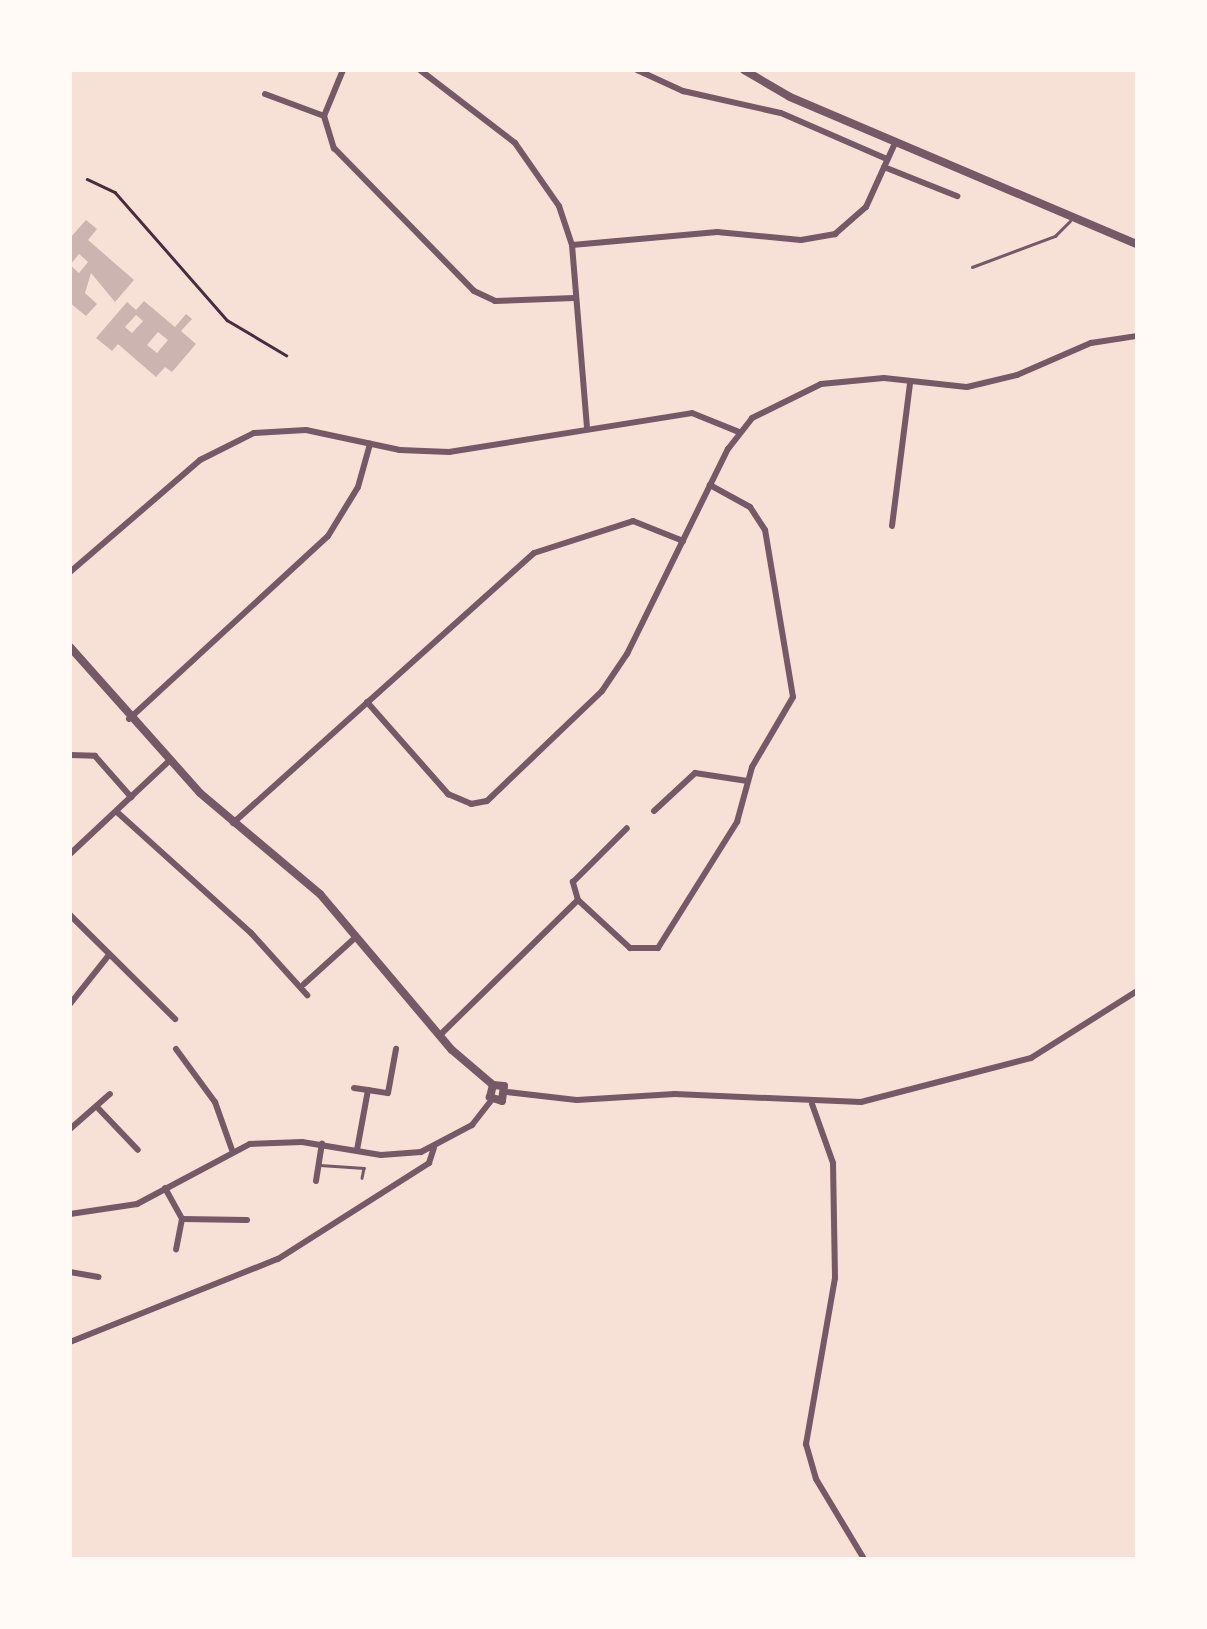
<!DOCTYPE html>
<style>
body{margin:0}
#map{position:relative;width:1207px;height:1629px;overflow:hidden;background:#f7e1d7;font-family:"PT Sans",sans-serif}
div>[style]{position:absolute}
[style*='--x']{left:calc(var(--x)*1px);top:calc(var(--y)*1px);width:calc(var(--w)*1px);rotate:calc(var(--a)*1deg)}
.building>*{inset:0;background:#ccb4b1}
.path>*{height:2.5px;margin:-1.25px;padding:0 1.25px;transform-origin:1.25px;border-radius:1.25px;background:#4a2c40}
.service>*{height:2.5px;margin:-1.25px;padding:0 1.25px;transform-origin:1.25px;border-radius:1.25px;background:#755966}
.minor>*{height:6px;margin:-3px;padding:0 3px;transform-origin:3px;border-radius:3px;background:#755966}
.tertiary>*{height:8px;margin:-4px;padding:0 4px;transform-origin:4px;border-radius:4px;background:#755966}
span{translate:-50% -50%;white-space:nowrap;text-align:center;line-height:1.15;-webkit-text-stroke:9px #fffaf5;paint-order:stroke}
.frame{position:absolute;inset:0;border:72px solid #fffaf5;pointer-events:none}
</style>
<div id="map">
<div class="building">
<div style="clip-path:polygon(evenodd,86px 220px,97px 229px,88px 240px,134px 280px,115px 302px,91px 273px,85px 293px,97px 304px,86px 316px,70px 303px,70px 238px,86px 220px,79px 254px,88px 262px,79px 273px,70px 265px,79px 254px)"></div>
<div style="clip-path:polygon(evenodd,144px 301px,175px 327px,186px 314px,192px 319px,181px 331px,196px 344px,172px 372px,165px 367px,156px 377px,118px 344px,112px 351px,96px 338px,127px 302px,136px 310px,144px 301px,136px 315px,143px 321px,132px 333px,125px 327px,136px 315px,144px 301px,158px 332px,168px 340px,157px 353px,147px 345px,158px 332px)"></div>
</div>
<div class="path">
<div style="--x:87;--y:179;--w:31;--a:25"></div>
<div style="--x:115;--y:192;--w:170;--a:48.8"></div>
<div style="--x:227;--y:320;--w:69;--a:30.7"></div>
</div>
<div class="service">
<div style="--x:972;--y:267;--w:89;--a:-20.5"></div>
<div style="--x:1055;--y:236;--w:21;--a:-45"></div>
<div style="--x:320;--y:1165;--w:44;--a:3.9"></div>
<div style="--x:364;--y:1168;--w:10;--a:101"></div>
</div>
<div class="minor">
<div style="--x:343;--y:70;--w:50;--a:112.4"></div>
<div style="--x:324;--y:116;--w:34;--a:73"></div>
<div style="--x:334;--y:148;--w:200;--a:45.6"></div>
<div style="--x:474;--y:291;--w:23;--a:25"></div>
<div style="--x:495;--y:301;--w:79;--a:-2.2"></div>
<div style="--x:420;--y:70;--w:120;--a:37.5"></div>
<div style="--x:515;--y:143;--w:77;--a:55.1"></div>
<div style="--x:559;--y:206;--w:41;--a:71.6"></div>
<div style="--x:572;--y:245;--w:185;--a:85.3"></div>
<div style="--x:637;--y:70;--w:51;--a:24.5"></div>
<div style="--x:683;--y:91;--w:100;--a:12.7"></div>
<div style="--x:781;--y:113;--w:116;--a:23.5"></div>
<div style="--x:265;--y:94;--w:63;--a:20.4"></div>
<div style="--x:884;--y:167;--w:79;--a:21.7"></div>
<div style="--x:572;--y:245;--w:146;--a:-5.1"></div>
<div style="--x:717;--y:232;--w:84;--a:5.4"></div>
<div style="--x:801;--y:240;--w:35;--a:-10"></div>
<div style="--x:835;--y:234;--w:41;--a:-41.1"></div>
<div style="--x:866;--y:207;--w:72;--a:-65.6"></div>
<div style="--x:892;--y:526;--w:144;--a:-82.8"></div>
<div style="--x:70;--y:572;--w:172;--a:-40.7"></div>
<div style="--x:200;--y:460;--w:60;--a:-26.6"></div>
<div style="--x:254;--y:433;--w:52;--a:-3.3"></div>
<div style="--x:306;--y:430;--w:96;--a:12"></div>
<div style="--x:400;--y:450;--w:49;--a:2.3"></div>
<div style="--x:449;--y:452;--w:246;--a:-9.1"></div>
<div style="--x:692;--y:413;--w:51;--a:22"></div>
<div style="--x:367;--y:702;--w:123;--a:48.6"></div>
<div style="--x:448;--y:794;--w:25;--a:23"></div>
<div style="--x:471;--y:804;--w:16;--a:-11"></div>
<div style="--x:487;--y:801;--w:159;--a:-43.7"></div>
<div style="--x:602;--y:691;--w:45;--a:-56"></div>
<div style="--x:627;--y:654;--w:229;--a:-63.8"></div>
<div style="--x:728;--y:449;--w:39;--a:-52"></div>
<div style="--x:752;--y:418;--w:77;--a:-26.2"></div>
<div style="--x:821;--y:384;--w:63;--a:-5.4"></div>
<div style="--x:884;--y:378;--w:83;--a:6.2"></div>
<div style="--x:967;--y:387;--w:51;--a:-13.5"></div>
<div style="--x:1017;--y:375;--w:81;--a:-23.4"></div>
<div style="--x:1091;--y:343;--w:47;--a:-8.7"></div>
<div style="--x:129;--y:719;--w:270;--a:-42.6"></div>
<div style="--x:328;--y:536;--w:57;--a:-58.5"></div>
<div style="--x:358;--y:487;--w:45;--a:-74.4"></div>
<div style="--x:70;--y:755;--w:25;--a:2"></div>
<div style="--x:95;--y:756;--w:55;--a:48.7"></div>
<div style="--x:654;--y:811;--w:56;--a:-42.8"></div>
<div style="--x:695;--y:773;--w:53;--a:8.7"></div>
<div style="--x:117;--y:812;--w:181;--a:42.1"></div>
<div style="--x:251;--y:933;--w:84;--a:47.9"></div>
<div style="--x:233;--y:823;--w:404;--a:-41.9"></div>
<div style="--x:534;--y:553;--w:104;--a:-17.9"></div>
<div style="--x:633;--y:521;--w:54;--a:21.8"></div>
<div style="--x:70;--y:854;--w:134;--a:-43.2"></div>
<div style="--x:578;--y:900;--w:71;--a:42.7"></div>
<div style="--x:630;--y:948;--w:28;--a:0"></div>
<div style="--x:658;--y:948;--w:149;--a:-57.9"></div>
<div style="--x:737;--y:822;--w:57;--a:-74.7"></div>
<div style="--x:752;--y:767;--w:81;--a:-59.6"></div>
<div style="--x:793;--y:697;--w:169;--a:-99.5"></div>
<div style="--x:765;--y:530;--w:27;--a:-123"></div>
<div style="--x:750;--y:507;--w:46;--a:-151.2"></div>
<div style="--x:70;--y:915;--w:148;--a:44.7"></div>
<div style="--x:304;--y:984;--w:70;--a:-42.1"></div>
<div style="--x:70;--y:1004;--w:63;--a:-51.5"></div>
<div style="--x:439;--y:1036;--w:194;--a:-44.4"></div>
<div style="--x:578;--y:900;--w:19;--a:-106"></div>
<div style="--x:573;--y:882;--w:76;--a:-45"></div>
<div style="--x:176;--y:1049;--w:66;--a:53.7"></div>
<div style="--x:215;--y:1102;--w:51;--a:70.5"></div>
<div style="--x:354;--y:1088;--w:14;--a:8"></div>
<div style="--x:368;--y:1090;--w:61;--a:100.4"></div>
<div style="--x:368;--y:1090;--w:20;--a:9"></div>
<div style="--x:388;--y:1093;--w:45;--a:-79.7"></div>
<div style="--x:507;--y:1092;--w:70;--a:6.5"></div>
<div style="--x:577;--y:1100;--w:98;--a:-3.5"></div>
<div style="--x:675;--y:1094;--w:186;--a:2.5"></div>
<div style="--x:861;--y:1102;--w:176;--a:-14.5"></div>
<div style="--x:1031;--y:1058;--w:125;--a:-32.3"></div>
<div style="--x:812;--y:1104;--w:63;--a:70.4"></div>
<div style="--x:833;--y:1163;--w:115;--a:89"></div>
<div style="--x:835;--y:1278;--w:169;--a:99.9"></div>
<div style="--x:806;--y:1444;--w:36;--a:74"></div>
<div style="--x:816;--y:1479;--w:93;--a:59"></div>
<div style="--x:97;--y:1107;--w:59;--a:46.4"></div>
<div style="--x:70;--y:1129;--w:53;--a:-41.2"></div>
<div style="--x:316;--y:1181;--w:38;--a:-81"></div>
<div style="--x:165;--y:1188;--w:35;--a:61"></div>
<div style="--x:182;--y:1219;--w:31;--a:101"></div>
<div style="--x:70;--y:1214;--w:68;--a:-8.5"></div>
<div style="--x:137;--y:1204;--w:128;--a:-28"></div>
<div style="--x:250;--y:1144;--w:52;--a:-2.2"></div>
<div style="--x:302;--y:1142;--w:80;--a:9.3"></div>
<div style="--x:381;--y:1155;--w:40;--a:-4.3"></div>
<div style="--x:421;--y:1152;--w:58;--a:-27.9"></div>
<div style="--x:472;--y:1125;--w:33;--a:-52"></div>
<div style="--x:182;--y:1219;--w:65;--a:0.9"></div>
<div style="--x:70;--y:1272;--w:29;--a:10"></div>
<div style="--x:70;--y:1342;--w:224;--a:-21.8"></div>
<div style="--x:278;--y:1259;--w:179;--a:-32.4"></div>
<div style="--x:429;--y:1163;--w:16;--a:-72"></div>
</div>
<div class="tertiary">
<div style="--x:744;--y:70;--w:53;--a:30.4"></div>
<div style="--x:790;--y:97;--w:377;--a:23"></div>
<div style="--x:70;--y:647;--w:195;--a:48.3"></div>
<div style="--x:200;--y:793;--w:157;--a:40.1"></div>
<div style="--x:320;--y:894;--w:204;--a:49.8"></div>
<div style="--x:452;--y:1050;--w:54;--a:40.5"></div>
<div style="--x:493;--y:1085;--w:11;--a:5"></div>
<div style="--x:504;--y:1086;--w:15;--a:98"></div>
<div style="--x:502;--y:1101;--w:13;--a:-162"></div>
<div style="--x:490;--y:1097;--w:12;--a:-76"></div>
</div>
<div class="frame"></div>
</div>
